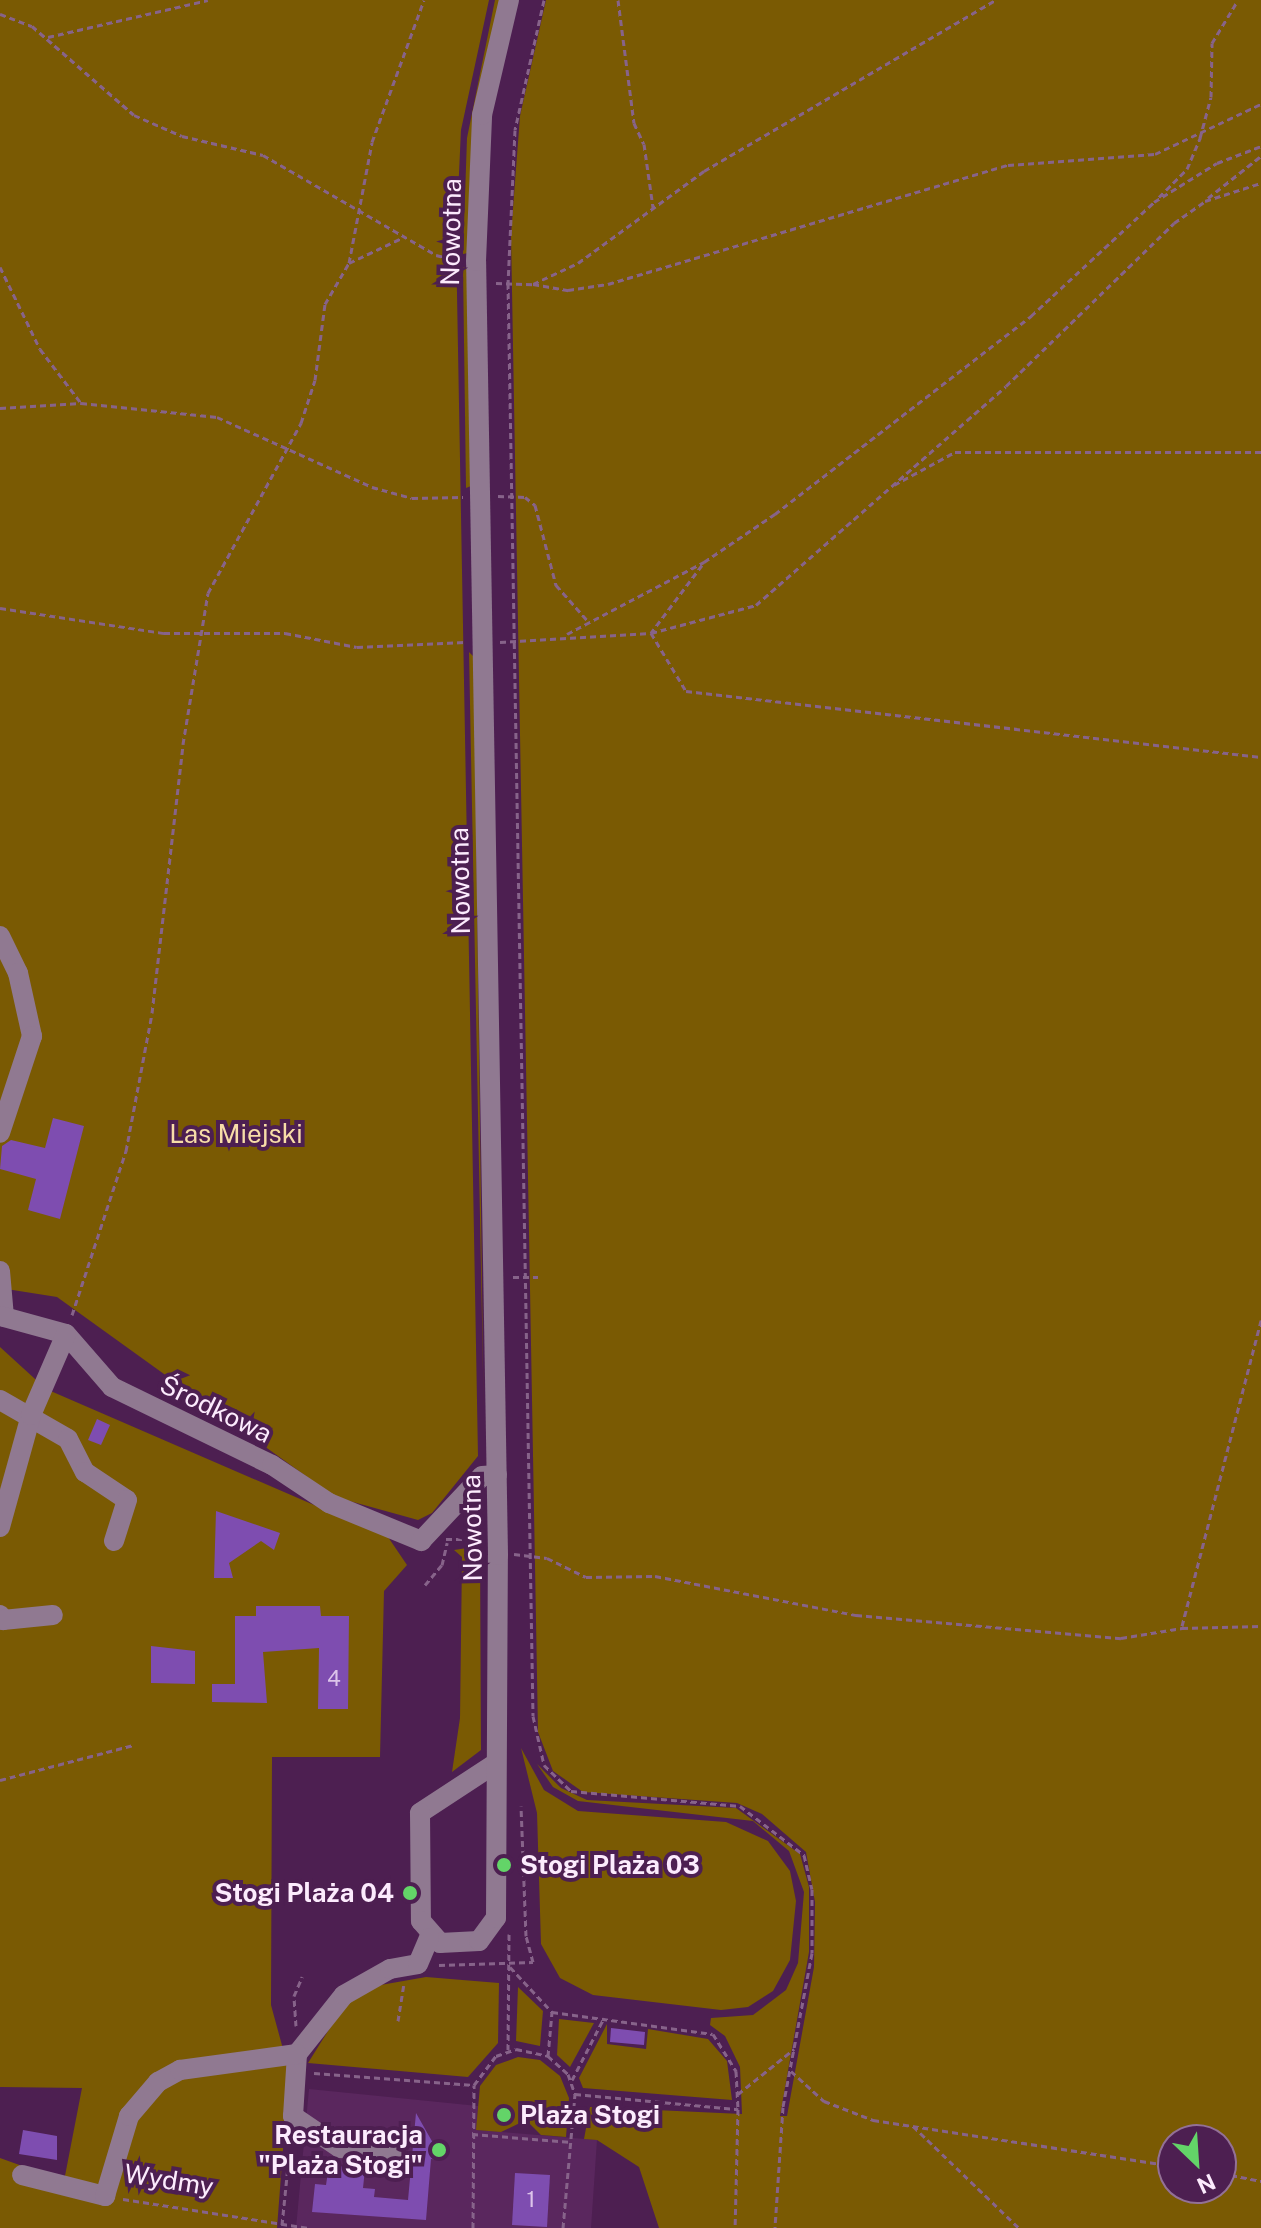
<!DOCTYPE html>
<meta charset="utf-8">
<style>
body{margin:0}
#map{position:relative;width:1261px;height:2228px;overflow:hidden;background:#4d1f51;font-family:"Public Sans",sans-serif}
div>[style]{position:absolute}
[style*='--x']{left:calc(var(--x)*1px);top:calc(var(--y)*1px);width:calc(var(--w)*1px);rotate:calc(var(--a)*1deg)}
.built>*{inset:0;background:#5a275e}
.green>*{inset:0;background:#7a5a03}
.building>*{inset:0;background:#7e4db0}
.path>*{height:3px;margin-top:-1.5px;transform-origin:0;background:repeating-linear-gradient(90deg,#87638a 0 6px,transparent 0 10px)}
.minor>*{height:20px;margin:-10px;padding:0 10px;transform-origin:10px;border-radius:10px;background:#907991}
.dots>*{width:22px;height:22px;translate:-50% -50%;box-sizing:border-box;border:4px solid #4d1f51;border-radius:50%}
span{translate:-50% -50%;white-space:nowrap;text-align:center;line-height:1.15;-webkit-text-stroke:8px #4d1f51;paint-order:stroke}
.number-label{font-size:22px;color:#dcc4ea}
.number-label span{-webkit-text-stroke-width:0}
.street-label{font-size:26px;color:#fcebfd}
.park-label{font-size:26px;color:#f7dda8}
.poi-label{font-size:26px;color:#fcebfd;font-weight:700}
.left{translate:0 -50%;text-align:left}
.right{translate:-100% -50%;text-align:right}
.north{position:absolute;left:1157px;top:2124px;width:80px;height:80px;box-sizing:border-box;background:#4d1f51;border:2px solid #937196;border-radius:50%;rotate:155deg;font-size:22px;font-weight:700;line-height:32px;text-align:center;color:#fcebfd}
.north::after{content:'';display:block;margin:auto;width:28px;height:36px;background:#63d468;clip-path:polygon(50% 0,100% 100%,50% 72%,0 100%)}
</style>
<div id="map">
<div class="built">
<div style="clip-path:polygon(309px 2089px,478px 2106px,477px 2130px,597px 2140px,591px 2228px,296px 2228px)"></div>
</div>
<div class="green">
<div style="clip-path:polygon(0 0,489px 0,461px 130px,456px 238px,478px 1456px,432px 1513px,418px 1520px,335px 1497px,57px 1297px,0 1288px)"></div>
<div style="clip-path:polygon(495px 0,500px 0,470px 173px,468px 253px,463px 254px,467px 138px)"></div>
<div style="clip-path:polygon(evenodd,546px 0,1261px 0,1261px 2228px,659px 2228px,639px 2167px,597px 2140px,584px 2139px,590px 2107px,742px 2114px,740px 2067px,725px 2036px,710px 2025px,711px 2018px,753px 2015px,786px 1990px,798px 1963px,804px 1892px,789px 1851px,753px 1821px,578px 1801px,553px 1787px,537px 1764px,561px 1788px,587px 1800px,736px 1808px,800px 1854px,809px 1887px,809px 1952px,780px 2116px,787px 2116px,814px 1967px,815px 1902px,806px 1852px,762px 1814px,737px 1803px,583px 1792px,553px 1771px,538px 1732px,511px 235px,520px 116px,546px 0,1221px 2140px,1221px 2188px,1173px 2188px,1173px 2140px,1221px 2140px)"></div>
<div style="clip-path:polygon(463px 267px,468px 269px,471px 486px,466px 488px)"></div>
<div style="clip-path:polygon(469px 652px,474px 657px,484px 1445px,483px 1372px)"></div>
<div style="clip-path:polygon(0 1347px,46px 1389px,388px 1537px,407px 1565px,384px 1591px,380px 1757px,272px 1757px,271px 2005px,289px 2071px,277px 2228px,0 2228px,0 2158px,64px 2181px,82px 2088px,0 2087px)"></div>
<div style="clip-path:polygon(480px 1546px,481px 1750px,452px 1772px,460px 1718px,462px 1557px,454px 1550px)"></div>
<div style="clip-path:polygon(521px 1748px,544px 1790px,578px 1811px,726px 1822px,768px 1841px,790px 1871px,796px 1901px,790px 1960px,773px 1991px,748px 2007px,721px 2010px,593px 1995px,560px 1978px,541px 1944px,537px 1813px)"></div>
<div style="clip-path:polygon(426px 1977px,499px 1983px,498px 2043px,468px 2077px,308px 2063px,343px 2007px,375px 1986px)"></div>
<div style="clip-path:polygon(518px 1987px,543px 2011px,540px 2046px,516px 2041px)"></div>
<div style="clip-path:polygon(559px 2019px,594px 2023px,570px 2067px,557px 2055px)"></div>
<div style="clip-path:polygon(607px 2024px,607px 2044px,646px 2049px,648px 2029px,708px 2039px,727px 2061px,732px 2100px,583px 2088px,579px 2078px)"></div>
<div style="clip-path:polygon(518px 2057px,540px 2060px,560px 2076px,569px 2098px,566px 2137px,541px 2135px,526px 2120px,501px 2132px,476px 2130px,480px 2086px,496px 2065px)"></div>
</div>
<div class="building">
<div style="clip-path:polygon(53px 1118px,84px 1126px,60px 1219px,28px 1210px,36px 1179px,0 1169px,2px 1146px,11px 1140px,45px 1148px)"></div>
<div style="clip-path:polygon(97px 1419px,110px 1425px,101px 1445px,88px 1440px)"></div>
<div style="clip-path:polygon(216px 1511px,280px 1533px,274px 1550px,261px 1541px,229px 1563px,233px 1578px,214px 1578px)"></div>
<div style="clip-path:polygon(256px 1606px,320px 1606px,321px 1616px,349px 1616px,348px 1709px,318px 1709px,319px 1648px,263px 1652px,267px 1703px,212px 1702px,212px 1684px,235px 1684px,235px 1616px,256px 1616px)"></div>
<div style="clip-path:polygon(151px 1646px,195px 1651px,195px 1684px,151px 1683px)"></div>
<div style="clip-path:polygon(611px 2028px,645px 2032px,644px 2045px,610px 2042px)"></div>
<div style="clip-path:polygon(416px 2113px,433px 2143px,441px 2144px,440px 2160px,431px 2159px,426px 2220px,312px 2212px,315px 2184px,326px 2185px,329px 2165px,365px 2169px,363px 2188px,375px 2189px,374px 2197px,408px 2200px)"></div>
<div style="clip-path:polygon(23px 2130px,57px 2136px,57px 2160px,19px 2154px)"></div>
<div style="clip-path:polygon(515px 2173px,550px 2175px,547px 2227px,512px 2225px)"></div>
</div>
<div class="path">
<div style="--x:544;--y:0;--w:133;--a:102.6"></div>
<div style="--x:515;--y:130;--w:153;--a:92.6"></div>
<div style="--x:508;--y:283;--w:1433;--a:89"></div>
<div style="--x:533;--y:1716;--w:50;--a:77.3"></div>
<div style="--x:544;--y:1765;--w:37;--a:44"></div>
<div style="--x:571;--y:1791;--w:170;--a:5.1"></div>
<div style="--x:740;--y:1806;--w:81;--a:37.4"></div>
<div style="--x:804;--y:1855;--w:35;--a:77"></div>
<div style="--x:812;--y:1889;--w:64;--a:90"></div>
<div style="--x:812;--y:1953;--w:157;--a:100.7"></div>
<div style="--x:783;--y:2107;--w:121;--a:93.8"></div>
<div style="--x:618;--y:0;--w:124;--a:82.6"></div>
<div style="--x:634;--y:123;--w:23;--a:65"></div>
<div style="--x:644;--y:144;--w:64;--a:81.9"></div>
<div style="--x:0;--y:14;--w:34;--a:21"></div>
<div style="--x:32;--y:26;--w:135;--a:41.1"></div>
<div style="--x:134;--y:115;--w:52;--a:23.6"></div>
<div style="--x:182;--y:136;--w:83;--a:13.2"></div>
<div style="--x:263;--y:155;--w:200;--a:30"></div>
<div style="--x:436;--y:255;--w:21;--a:14"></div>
<div style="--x:48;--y:37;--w:164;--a:-13"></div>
<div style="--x:1159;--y:197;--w:40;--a:-45"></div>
<div style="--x:1187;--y:169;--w:34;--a:-67"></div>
<div style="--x:1200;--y:138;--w:42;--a:-75"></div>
<div style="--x:1211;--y:97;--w:54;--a:-88.9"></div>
<div style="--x:1212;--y:43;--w:50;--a:-58.8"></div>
<div style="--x:1208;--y:198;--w:68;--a:-38.4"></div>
<div style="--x:349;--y:263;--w:123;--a:-79.2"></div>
<div style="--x:372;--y:142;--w:151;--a:-69.9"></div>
<div style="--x:0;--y:267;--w:91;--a:64"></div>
<div style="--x:40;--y:349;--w:68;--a:52.8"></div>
<div style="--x:496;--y:283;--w:37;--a:2"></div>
<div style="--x:533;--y:284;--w:50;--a:-25"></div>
<div style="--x:578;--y:263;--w:156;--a:-36.1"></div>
<div style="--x:704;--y:171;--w:338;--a:-30.4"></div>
<div style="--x:533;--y:284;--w:36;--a:10"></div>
<div style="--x:568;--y:290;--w:40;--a:-8.5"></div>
<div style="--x:608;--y:284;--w:417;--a:-16.6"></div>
<div style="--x:1008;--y:165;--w:147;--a:-4.3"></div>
<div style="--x:1155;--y:154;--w:117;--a:-25.3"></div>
<div style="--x:0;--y:408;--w:81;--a:-3.5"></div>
<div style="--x:81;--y:403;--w:137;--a:5.9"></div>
<div style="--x:217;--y:417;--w:170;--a:24.3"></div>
<div style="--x:372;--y:487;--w:41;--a:15.4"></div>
<div style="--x:412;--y:498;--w:51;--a:-1.1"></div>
<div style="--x:894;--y:485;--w:69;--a:-28.4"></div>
<div style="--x:955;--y:452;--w:306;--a:0"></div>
<div style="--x:498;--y:496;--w:27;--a:2"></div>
<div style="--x:525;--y:497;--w:13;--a:39"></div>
<div style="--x:535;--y:505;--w:83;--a:75.3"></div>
<div style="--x:556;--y:585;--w:48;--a:48.4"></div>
<div style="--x:702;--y:565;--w:85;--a:126.9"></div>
<div style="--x:651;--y:633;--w:68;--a:58.9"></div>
<div style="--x:686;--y:691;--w:579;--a:6.55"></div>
<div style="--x:0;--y:608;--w:166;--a:8.7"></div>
<div style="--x:164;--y:633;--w:121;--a:0"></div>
<div style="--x:285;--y:633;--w:73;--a:11"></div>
<div style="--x:357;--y:647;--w:108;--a:-2.7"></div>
<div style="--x:567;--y:634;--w:155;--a:-27.7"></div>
<div style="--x:704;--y:562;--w:86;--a:-34.1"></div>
<div style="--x:775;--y:514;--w:324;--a:-37.7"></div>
<div style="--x:1031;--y:316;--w:168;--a:-42.8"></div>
<div style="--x:1154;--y:202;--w:74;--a:-31.8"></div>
<div style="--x:1217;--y:163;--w:47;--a:-21.1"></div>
<div style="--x:500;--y:642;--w:151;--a:-3.4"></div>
<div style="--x:651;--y:633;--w:109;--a:-14.9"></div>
<div style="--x:756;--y:605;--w:332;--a:-41.2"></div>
<div style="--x:1006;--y:386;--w:234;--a:-44.1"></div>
<div style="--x:1174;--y:223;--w:38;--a:-35"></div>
<div style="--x:1205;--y:201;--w:59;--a:-17.8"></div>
<div style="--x:513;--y:1277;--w:25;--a:0"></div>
<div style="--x:72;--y:1315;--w:173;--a:-71.8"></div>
<div style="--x:126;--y:1151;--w:140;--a:-79.3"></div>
<div style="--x:152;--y:1013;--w:271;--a:-83.4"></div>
<div style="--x:183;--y:744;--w:153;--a:-80.6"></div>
<div style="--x:208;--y:593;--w:194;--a:-61.3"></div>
<div style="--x:301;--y:423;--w:45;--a:-72"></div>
<div style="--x:315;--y:380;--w:77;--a:-82.5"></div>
<div style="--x:325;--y:304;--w:48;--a:-59.7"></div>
<div style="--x:349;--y:263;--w:61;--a:-25.3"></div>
<div style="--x:446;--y:1539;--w:33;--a:0"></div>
<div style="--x:514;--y:1554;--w:33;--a:7"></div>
<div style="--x:547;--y:1558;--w:43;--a:26"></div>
<div style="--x:586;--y:1577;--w:69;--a:-0.8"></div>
<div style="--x:655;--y:1576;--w:205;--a:11"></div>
<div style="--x:856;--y:1615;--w:266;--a:5"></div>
<div style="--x:1121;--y:1638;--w:62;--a:-9.3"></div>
<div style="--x:1182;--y:1628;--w:79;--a:-1.5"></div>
<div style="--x:425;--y:1585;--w:26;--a:-50"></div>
<div style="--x:442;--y:1565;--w:23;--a:-77"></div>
<div style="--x:1182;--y:1626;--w:316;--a:-75.5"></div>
<div style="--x:0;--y:1780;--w:138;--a:-14.7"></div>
<div style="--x:439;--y:1965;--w:94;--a:-1.8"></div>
<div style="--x:533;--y:1962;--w:27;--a:-105"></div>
<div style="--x:526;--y:1936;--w:130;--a:-92.2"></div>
<div style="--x:510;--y:1967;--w:62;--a:47"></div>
<div style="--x:552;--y:2012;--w:162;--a:7.8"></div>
<div style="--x:713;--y:2034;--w:44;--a:58.1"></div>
<div style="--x:736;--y:2071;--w:38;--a:87"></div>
<div style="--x:398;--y:2021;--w:36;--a:-81"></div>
<div style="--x:296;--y:2026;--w:30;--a:-94"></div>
<div style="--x:294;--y:1996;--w:21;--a:-67"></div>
<div style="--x:508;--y:2050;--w:116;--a:-89.5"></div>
<div style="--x:548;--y:2056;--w:44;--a:-84.8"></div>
<div style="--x:791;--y:2071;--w:45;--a:42.3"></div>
<div style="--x:824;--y:2101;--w:53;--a:21.2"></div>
<div style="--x:873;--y:2120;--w:304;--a:8.7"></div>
<div style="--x:314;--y:2073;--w:160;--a:4.3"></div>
<div style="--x:572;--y:2080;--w:70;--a:-62.7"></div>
<div style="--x:738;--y:2094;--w:72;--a:-38.8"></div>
<div style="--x:913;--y:2126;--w:147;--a:43.9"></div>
<div style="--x:472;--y:2134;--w:100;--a:4.6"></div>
<div style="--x:1221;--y:2173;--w:41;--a:11.3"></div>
<div style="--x:123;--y:2199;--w:188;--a:8.9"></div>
<div style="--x:282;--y:2225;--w:88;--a:-84.2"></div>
<div style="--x:473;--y:2228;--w:143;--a:-89.6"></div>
<div style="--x:474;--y:2085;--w:36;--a:-53"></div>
<div style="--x:496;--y:2056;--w:21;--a:-19"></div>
<div style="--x:516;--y:2049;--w:33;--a:12"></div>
<div style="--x:548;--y:2056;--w:27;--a:42"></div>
<div style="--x:568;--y:2074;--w:21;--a:71"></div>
<div style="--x:575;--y:2094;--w:164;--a:5.3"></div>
<div style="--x:738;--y:2109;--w:119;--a:91.4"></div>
<div style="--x:563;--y:2228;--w:135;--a:-84.9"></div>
</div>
<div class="minor">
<div style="--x:0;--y:936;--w:41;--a:64.1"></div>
<div style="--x:18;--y:973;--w:65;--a:77.5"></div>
<div style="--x:32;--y:1036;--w:102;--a:108.3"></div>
<div style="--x:0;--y:1271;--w:46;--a:85"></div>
<div style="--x:0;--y:1316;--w:68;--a:15.3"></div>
<div style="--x:66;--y:1334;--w:70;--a:49"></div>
<div style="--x:112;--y:1387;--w:178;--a:26"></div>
<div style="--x:272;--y:1465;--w:69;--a:33.7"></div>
<div style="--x:329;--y:1503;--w:100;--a:22.4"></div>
<div style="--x:421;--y:1541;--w:89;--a:-46.8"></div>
<div style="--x:482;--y:1476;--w:15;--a:-4"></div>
<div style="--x:0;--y:1400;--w:78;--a:29.8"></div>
<div style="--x:68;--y:1439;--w:37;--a:63"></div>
<div style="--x:85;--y:1472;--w:50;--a:33.7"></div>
<div style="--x:127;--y:1500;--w:43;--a:107.6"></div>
<div style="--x:0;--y:1527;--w:116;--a:-74.5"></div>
<div style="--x:31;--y:1415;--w:88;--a:-66.6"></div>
<div style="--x:0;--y:1615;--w:6;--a:59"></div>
<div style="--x:3;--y:1620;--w:50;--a:-5.7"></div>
<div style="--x:496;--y:1763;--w:91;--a:146.7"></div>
<div style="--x:420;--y:1813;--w:108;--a:89.5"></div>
<div style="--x:421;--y:1921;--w:29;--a:49"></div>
<div style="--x:440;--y:1943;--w:39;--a:-3"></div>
<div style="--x:479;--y:1941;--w:29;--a:-54"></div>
<div style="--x:496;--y:1918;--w:363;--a:-89.7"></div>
<div style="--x:498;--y:1555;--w:1294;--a:-90.97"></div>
<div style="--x:476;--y:261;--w:146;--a:-87.6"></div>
<div style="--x:482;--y:115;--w:118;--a:-76.8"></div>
<div style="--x:397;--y:2152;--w:57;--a:-176"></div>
<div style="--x:340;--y:2148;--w:57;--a:-145.8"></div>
<div style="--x:293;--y:2116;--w:62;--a:-86.3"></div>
<div style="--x:297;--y:2054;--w:75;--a:-51.5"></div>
<div style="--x:344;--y:1995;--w:53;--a:-29.5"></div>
<div style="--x:390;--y:1969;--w:28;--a:-10"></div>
<div style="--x:418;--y:1964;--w:28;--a:-67"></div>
<div style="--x:22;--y:2175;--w:86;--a:14.2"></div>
<div style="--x:105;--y:2196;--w:84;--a:-73.3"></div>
<div style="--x:129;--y:2116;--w:45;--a:-49.5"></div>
<div style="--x:158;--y:2082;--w:25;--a:-29"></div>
<div style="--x:180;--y:2070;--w:118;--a:-7.8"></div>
</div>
<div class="dots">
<div style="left:504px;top:1865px;background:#63d468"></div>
<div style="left:410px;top:1893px;background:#63d468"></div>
<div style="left:504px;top:2115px;background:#63d468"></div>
<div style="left:439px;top:2150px;background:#63d468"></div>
</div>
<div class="number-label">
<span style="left:334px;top:1679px">4</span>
<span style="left:531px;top:2200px">1</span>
</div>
<div class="street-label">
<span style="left:451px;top:232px;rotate:-89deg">Nowotna</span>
<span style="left:460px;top:881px;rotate:-91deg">Nowotna</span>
<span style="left:216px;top:1409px;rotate:26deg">Środkowa</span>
<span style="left:472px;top:1528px;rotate:-91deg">Nowotna</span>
<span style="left:169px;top:2180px;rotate:9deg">Wydmy</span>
</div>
<div class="park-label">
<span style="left:236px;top:1134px">Las Miejski</span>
</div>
<div class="poi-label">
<span class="left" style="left:520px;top:1865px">Stogi Plaża 03</span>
<span class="right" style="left:394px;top:1893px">Stogi Plaża 04</span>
<span class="left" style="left:520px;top:2115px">Plaża Stogi</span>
<span class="right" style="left:423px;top:2150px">Restauracja<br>"Plaża Stogi"</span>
</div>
<div class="north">N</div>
</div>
